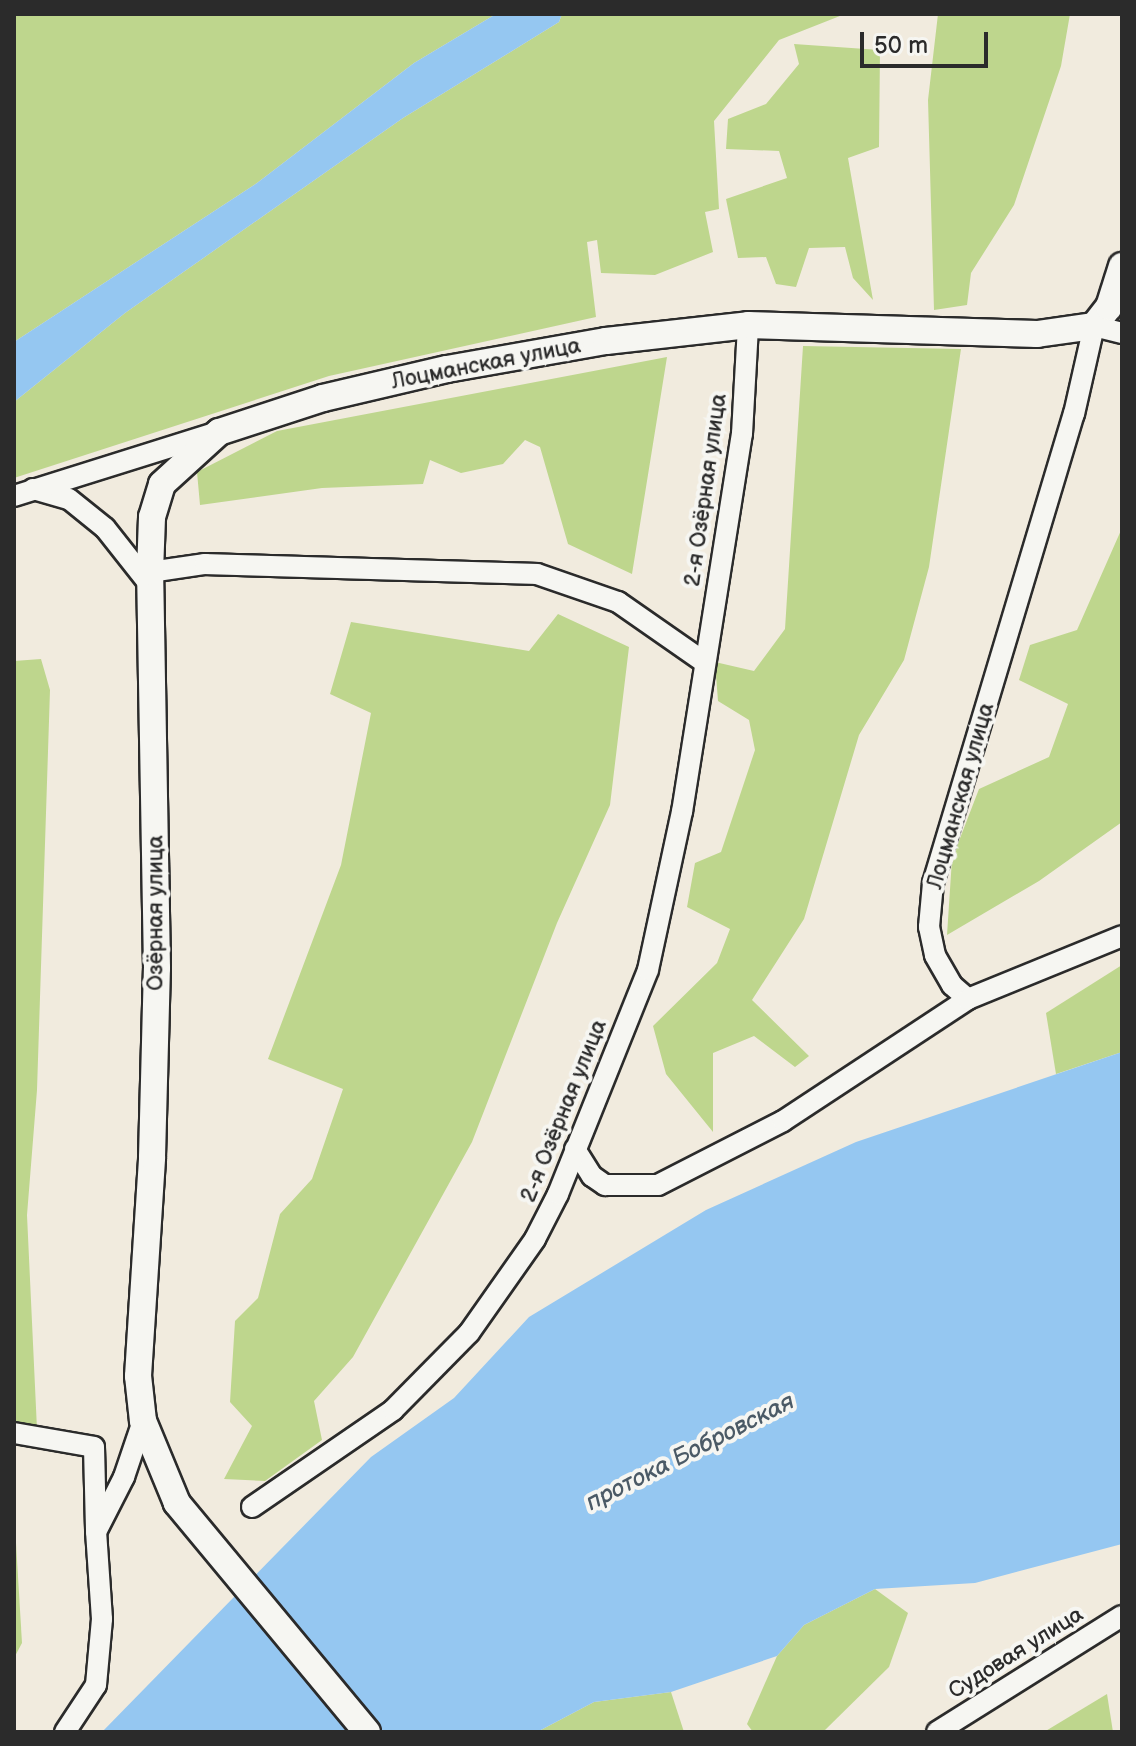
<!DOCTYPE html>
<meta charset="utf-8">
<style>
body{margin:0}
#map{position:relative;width:1136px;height:1746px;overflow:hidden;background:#f1ebde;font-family:"Balsamiq Sans",sans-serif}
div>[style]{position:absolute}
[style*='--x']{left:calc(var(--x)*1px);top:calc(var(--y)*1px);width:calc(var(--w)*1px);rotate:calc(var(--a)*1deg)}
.green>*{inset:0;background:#bed68d}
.water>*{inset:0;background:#95c7f1}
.roads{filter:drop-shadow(2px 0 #2b2b2b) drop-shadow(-2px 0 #2b2b2b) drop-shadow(0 2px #2b2b2b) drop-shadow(0 -2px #2b2b2b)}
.minor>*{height:20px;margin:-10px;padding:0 10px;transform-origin:10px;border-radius:10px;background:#f6f6f2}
.tertiary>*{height:26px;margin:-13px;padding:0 13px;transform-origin:13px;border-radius:13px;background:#f6f6f2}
span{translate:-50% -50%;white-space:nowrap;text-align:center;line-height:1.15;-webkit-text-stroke:8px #f6f6f2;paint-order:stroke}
.street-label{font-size:22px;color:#2b2b2b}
.water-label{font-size:24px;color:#4b5a66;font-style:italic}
.frame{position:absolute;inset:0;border:16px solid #2b2b2b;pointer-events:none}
.scale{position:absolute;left:860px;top:32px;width:128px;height:36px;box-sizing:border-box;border:4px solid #2b2b2b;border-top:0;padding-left:10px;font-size:24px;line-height:28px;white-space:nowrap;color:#2b2b2b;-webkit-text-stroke:6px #f6f6f2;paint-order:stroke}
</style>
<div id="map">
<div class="green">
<div style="clip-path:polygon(14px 14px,496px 14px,414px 63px,257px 183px,14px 342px)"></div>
<div style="clip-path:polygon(562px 14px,845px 14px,779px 40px,714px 121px,719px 209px,705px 212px,713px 252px,655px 275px,601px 273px,597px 240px,587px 242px,596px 317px,329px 376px,14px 478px,14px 402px,125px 313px,403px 118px,559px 22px)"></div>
<div style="clip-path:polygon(938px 14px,1070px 14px,1061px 66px,1014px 205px,971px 273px,967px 305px,934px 310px,928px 100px)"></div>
<div style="clip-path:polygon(794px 44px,880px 50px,879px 147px,848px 158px,873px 300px,853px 278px,845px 247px,809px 248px,796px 287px,776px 284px,766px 257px,738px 258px,726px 199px,787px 178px,779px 151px,726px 149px,728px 119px,766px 104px,799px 64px)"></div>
<div style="clip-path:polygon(803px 346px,961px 349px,929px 567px,904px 660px,859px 735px,804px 919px,752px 1000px,809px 1056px,795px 1067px,754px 1036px,713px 1053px,713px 1132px,666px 1074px,653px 1026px,717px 963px,730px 929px,687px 907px,695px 863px,721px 852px,755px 750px,749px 720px,718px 701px,715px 662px,754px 671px,785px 629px)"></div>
<div style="clip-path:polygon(667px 357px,632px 574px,568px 544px,540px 447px,525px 440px,503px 464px,461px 473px,430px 460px,423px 484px,322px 488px,200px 505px,197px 472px,277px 431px)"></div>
<div style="clip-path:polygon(1122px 528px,1122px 822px,1039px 881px,947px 935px,952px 859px,979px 789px,1049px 757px,1068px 704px,1019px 680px,1030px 645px,1077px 630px)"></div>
<div style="clip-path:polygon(558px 614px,629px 647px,610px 805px,557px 923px,472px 1142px,353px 1357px,314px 1401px,322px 1440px,265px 1481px,224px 1479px,252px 1426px,230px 1402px,235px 1321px,258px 1298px,280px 1214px,312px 1179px,343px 1089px,268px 1059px,341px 865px,371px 713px,330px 694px,351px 622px,529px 651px)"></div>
<div style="clip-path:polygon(41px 659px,50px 690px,37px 1090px,27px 1215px,37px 1429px,14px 1427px,14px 661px)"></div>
<div style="clip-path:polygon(1122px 965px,1122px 1052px,1056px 1074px,1046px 1013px)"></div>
<div style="clip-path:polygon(14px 1510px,22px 1643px,14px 1658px)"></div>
<div style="clip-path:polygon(875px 1589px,908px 1613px,889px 1667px,823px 1732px,753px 1732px,747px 1724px,777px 1656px,804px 1625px)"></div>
<div style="clip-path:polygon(671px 1692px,684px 1732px,537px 1732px,594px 1702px)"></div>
<div style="clip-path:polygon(1107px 1694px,1113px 1732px,1044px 1732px)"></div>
</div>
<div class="water">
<div style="clip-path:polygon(496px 14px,562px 14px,559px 22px,403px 118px,125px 313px,14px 402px,14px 342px,257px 183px,414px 63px)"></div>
<div style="clip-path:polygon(1122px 1052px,1122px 1544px,975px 1583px,875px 1589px,804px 1625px,777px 1656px,671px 1692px,594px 1702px,537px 1732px,102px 1732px,371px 1457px,454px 1398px,529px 1317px,706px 1210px,856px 1142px)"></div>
</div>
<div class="roads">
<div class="minor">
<div style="--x:33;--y:489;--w:37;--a:16"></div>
<div style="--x:69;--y:499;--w:46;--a:38.9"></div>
<div style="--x:105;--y:528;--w:73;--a:51.7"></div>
<div style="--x:14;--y:496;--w:211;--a:-17.4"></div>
<div style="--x:150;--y:572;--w:56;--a:-8.3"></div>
<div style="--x:205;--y:564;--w:332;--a:1.7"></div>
<div style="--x:537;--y:574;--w:86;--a:19.1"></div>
<div style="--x:618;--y:602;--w:105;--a:34.9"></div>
<div style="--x:968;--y:999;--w:21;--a:-139"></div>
<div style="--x:952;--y:985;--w:34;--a:-120"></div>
<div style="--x:935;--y:955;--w:29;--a:-102"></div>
<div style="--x:929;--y:927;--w:44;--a:-84.8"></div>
<div style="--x:933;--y:883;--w:490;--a:-73.3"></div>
<div style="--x:1074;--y:414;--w:90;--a:-77.2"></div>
<div style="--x:1094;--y:326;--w:29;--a:14"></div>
<div style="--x:575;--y:1149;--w:32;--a:58"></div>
<div style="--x:592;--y:1176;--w:16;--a:35"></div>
<div style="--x:605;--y:1185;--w:53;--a:0"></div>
<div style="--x:658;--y:1185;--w:140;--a:-27.1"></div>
<div style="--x:783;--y:1121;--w:222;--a:-33.4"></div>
<div style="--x:968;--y:999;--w:166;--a:-22.2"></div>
<div style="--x:14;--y:1433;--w:81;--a:9.9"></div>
<div style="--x:94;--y:1447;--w:83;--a:88.6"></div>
<div style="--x:252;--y:1507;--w:171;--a:-34.5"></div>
<div style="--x:393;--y:1410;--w:108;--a:-45.4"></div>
<div style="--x:469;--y:1333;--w:115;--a:-54.9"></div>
<div style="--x:535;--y:1239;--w:51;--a:-62.9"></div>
<div style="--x:558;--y:1194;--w:241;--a:-68.1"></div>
<div style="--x:648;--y:970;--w:162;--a:-77.9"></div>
<div style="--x:682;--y:812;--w:383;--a:-81"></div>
<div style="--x:742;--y:434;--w:109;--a:-86.8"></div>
<div style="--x:65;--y:1732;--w:56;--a:-56.6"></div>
<div style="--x:96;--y:1685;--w:66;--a:-84.8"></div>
<div style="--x:102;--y:1619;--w:87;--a:-93.9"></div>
<div style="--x:96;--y:1532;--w:62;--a:-63"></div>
<div style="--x:124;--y:1477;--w:59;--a:-71.3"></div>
<div style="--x:937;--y:1732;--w:218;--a:-32.1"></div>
</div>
<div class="tertiary">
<div style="--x:367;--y:1732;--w:298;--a:-129.7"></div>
<div style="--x:177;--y:1503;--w:89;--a:-112.5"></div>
<div style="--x:143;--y:1421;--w:45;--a:-96.3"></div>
<div style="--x:138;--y:1376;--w:219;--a:-86.3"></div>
<div style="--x:152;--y:1157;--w:189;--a:-88.5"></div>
<div style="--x:157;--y:968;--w:396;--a:-91"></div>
<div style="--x:150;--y:572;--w:55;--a:-87.9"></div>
<div style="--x:152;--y:517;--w:34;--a:-73"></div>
<div style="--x:162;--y:484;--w:77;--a:-42.4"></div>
<div style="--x:219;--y:432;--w:109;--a:-18.1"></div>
<div style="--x:323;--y:398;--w:127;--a:-13.2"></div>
<div style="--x:447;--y:369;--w:161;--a:-10"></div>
<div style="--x:606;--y:341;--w:143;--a:-6.4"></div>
<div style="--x:748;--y:325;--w:289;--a:1.8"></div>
<div style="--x:1037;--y:334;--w:58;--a:-8"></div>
<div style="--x:1094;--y:326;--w:24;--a:-52"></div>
<div style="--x:1109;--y:307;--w:43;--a:-72.4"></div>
</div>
</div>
<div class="street-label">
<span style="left:486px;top:364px;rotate:-11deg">Лоцманская улица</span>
<span style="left:706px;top:490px;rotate:-82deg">2-я Озёрная улица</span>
<span style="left:961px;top:796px;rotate:-74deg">Лоцманская улица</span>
<span style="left:156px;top:913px;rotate:-90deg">Озёрная улица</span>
<span style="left:564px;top:1111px;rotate:-68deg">2-я Озёрная улица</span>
<span style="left:1016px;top:1653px;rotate:-32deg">Судовая улица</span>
</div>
<div class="water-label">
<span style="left:690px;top:1452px;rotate:-27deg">протока Бобровская</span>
</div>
<div class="frame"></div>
<div class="scale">50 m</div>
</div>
